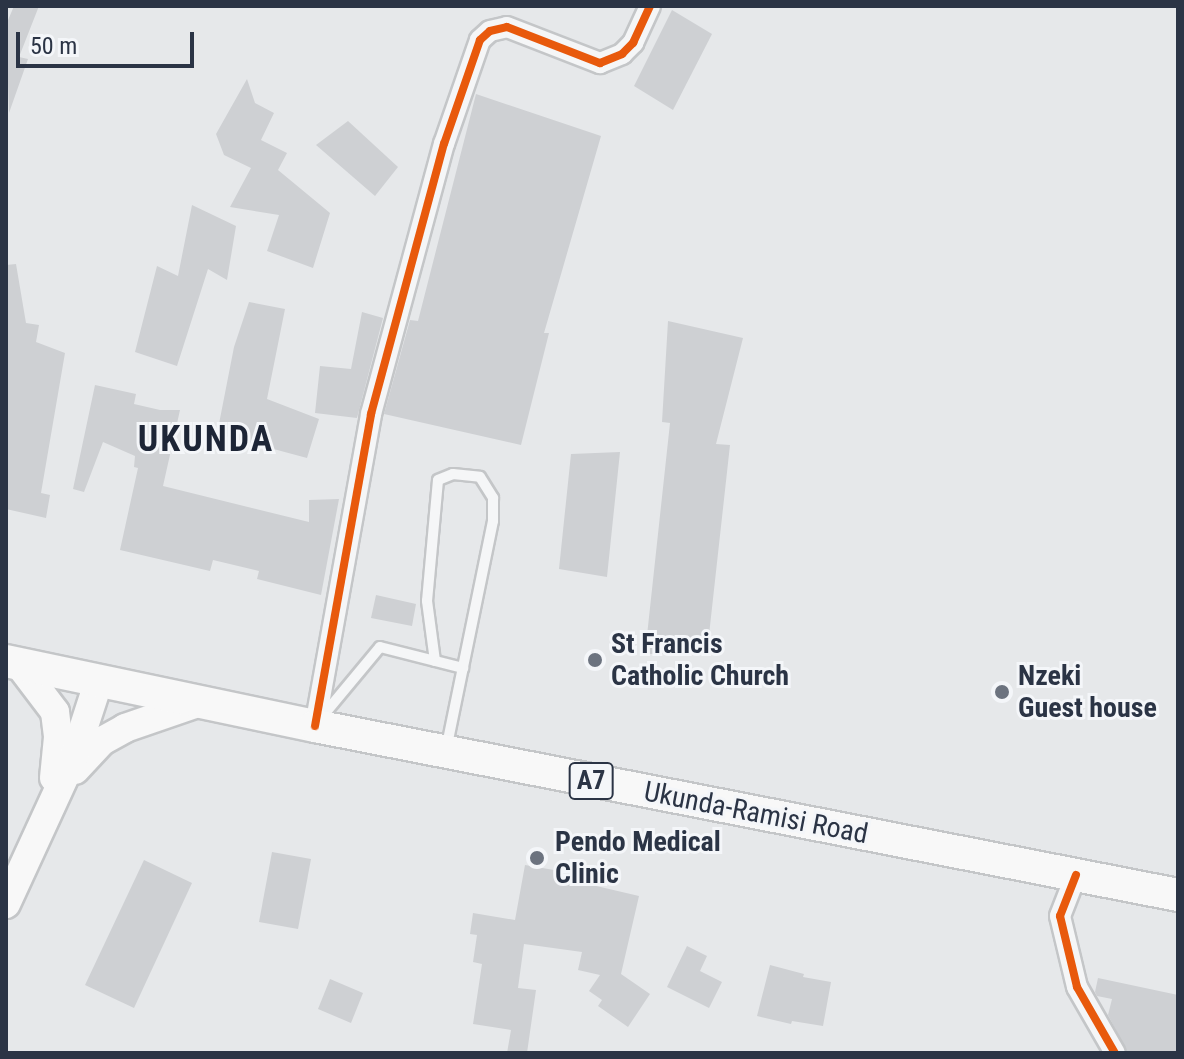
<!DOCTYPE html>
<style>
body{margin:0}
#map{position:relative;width:1184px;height:1059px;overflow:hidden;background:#e6e8ea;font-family:"Roboto Condensed",sans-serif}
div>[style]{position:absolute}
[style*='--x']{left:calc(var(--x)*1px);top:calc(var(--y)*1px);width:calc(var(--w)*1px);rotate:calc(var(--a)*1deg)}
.building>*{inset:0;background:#ced0d3}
.roads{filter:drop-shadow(2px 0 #c4c6c8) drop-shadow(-2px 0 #c4c6c8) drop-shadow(0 2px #c4c6c8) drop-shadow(0 -2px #c4c6c8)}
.service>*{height:10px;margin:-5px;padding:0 5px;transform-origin:5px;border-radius:5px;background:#f5f6f7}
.minor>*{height:20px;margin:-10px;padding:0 10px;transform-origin:10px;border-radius:10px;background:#f5f6f7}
.secondary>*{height:28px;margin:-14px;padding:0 14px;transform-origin:14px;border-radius:14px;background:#f8f8f8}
.trunk>*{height:32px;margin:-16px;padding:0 16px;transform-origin:16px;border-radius:16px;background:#f8f8f8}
.cycleway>*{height:8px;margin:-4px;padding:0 4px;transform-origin:4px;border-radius:4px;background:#e8590c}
.dots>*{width:22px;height:22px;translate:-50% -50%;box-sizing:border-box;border:4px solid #f4f6f9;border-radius:50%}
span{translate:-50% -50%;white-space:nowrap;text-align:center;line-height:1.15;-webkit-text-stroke:6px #f4f6f9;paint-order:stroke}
.shield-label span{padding:2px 6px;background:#f4f6f9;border:2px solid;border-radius:6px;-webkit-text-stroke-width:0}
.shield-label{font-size:26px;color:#2b3445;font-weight:700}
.poi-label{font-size:28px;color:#2b3445;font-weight:700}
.left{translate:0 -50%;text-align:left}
.street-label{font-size:28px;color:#2b3445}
.district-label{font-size:36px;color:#1d2536;font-weight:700;letter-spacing:2px}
.frame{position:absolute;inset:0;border:8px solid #2b3445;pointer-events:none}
.scale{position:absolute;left:16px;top:32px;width:178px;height:36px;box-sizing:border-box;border:4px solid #2b3445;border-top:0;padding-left:10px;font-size:24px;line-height:28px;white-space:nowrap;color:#2b3445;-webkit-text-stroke:6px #f4f6f9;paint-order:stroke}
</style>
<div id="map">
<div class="building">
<div style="clip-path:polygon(14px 6px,39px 6px,19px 57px,28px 59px,9px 113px,6px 25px)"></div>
<div style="clip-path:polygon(672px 10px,712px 34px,673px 110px,634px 86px)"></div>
<div style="clip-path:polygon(247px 79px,255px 103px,274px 113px,261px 140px,287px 153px,278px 170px,330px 213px,313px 268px,267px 251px,279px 215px,230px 207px,251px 168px,224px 155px,216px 134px)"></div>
<div style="clip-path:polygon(476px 94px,601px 136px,544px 333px,549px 333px,521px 445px,384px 414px,410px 320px,418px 321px)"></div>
<div style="clip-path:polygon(348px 121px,398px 167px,375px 196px,316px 145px)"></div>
<div style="clip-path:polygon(192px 205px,236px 226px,227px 280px,208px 269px,177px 366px,135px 352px,157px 266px,178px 276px)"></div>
<div style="clip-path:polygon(16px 264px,26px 323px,39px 325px,36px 342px,65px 353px,41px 493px,50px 495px,46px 518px,6px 509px,6px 265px)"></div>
<div style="clip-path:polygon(249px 302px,285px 309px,267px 399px,319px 419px,307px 458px,217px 434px,234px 347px)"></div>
<div style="clip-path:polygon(362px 312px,383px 318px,357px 418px,315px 413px,320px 366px,351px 369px)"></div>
<div style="clip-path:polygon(668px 321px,743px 338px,716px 444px,730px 445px,707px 653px,645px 654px,670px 423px,662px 422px)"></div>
<div style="clip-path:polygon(95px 385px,136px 394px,134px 404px,160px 410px,180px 410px,163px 486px,309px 522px,309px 500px,339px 499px,321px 595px,257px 579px,259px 571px,213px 560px,210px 571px,120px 550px,138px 468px,134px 467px,135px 456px,103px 442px,84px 492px,73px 489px)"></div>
<div style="clip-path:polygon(620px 452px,607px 577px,559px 569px,571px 454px)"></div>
<div style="clip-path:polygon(376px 595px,416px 604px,412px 626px,371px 618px)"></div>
<div style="clip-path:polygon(272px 852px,311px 859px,298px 929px,259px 922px)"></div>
<div style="clip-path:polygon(144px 860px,192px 883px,134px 1008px,85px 985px)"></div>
<div style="clip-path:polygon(525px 865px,577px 874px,575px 881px,639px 896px,621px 974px,650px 994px,628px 1027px,598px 1006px,602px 1000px,589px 991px,600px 975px,578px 970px,582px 952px,524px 944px,518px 988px,536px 990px,527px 1053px,507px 1053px,511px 1030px,473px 1024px,482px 964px,473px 962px,477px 935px,470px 934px,473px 913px,515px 920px)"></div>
<div style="clip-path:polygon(687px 946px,707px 956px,700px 971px,722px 982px,709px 1008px,667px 987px)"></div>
<div style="clip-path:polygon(770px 965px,804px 974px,803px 977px,831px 982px,823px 1026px,792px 1021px,791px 1024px,757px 1016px)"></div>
<div style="clip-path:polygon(1098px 978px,1178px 995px,1178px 1053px,1128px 1053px,1108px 1015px,1112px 999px,1097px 996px,1095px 992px)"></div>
<div style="clip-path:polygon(330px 979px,363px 993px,351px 1023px,318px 1009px)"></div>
</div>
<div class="roads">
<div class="service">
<div style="--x:435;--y:661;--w:61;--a:-97.6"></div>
<div style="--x:427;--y:601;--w:121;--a:-84.8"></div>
<div style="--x:438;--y:480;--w:16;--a:-22"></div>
<div style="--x:453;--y:474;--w:27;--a:6"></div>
<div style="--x:480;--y:477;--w:25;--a:58"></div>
<div style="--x:493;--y:498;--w:23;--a:90"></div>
<div style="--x:493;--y:521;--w:230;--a:101.6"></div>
<div style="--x:321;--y:718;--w:92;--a:-50.3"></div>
<div style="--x:380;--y:647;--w:86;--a:14.2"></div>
</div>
<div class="minor">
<div style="--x:315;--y:726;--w:317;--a:-79.8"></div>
<div style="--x:371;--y:414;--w:280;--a:-74.9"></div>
<div style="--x:444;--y:144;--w:110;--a:-70.9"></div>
<div style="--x:480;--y:40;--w:13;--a:-42"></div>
<div style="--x:490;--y:31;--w:17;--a:-13"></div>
<div style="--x:507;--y:27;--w:100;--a:21.2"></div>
<div style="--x:600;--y:63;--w:24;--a:-22"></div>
<div style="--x:622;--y:54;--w:16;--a:-45"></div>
<div style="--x:633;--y:43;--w:41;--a:-65.3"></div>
<div style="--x:1076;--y:875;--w:44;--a:111.3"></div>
<div style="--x:1060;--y:916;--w:73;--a:76.5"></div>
<div style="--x:1077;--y:987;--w:76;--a:60.1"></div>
</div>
<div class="secondary">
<div style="--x:18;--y:663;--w:61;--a:52.9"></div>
<div style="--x:55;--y:712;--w:25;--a:83"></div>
<div style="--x:58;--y:737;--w:41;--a:95.6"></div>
<div style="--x:75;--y:770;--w:40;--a:-47"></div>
<div style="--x:102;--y:741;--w:26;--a:-29"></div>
<div style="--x:125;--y:728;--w:83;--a:-18.9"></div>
<div style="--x:6;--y:904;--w:165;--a:-65.3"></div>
<div style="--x:75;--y:754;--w:78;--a:-72"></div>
</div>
<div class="trunk">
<div style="--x:6;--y:661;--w:316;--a:11.9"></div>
<div style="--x:315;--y:726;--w:879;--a:11.08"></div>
</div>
</div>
<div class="cycleway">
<div style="--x:315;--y:726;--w:317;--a:-79.8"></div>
<div style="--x:371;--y:414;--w:280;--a:-74.9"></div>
<div style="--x:444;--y:144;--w:110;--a:-70.9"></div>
<div style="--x:480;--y:40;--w:13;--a:-42"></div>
<div style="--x:490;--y:31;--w:17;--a:-13"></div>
<div style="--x:507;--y:27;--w:100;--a:21.2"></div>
<div style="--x:600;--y:63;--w:24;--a:-22"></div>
<div style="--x:622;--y:54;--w:16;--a:-45"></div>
<div style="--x:633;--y:43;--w:41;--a:-65.3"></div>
<div style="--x:1076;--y:875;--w:44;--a:111.3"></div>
<div style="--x:1060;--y:916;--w:73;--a:76.5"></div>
<div style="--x:1077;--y:987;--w:76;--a:60.1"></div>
</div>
<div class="dots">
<div style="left:595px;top:660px;background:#6c737f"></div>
<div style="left:1002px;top:692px;background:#6c737f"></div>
<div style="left:537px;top:858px;background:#6c737f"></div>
</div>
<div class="shield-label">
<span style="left:591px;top:781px">A7</span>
</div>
<div class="poi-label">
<span class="left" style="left:611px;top:660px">St Francis<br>Catholic Church</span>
<span class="left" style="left:1018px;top:692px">Nzeki<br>Guest house</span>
<span class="left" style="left:555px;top:858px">Pendo Medical<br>Clinic</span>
</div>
<div class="street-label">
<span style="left:756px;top:813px;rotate:11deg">Ukunda-Ramisi Road</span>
</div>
<div class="district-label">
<span style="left:206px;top:440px">UKUNDA</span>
</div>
<div class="frame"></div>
<div class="scale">50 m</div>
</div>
